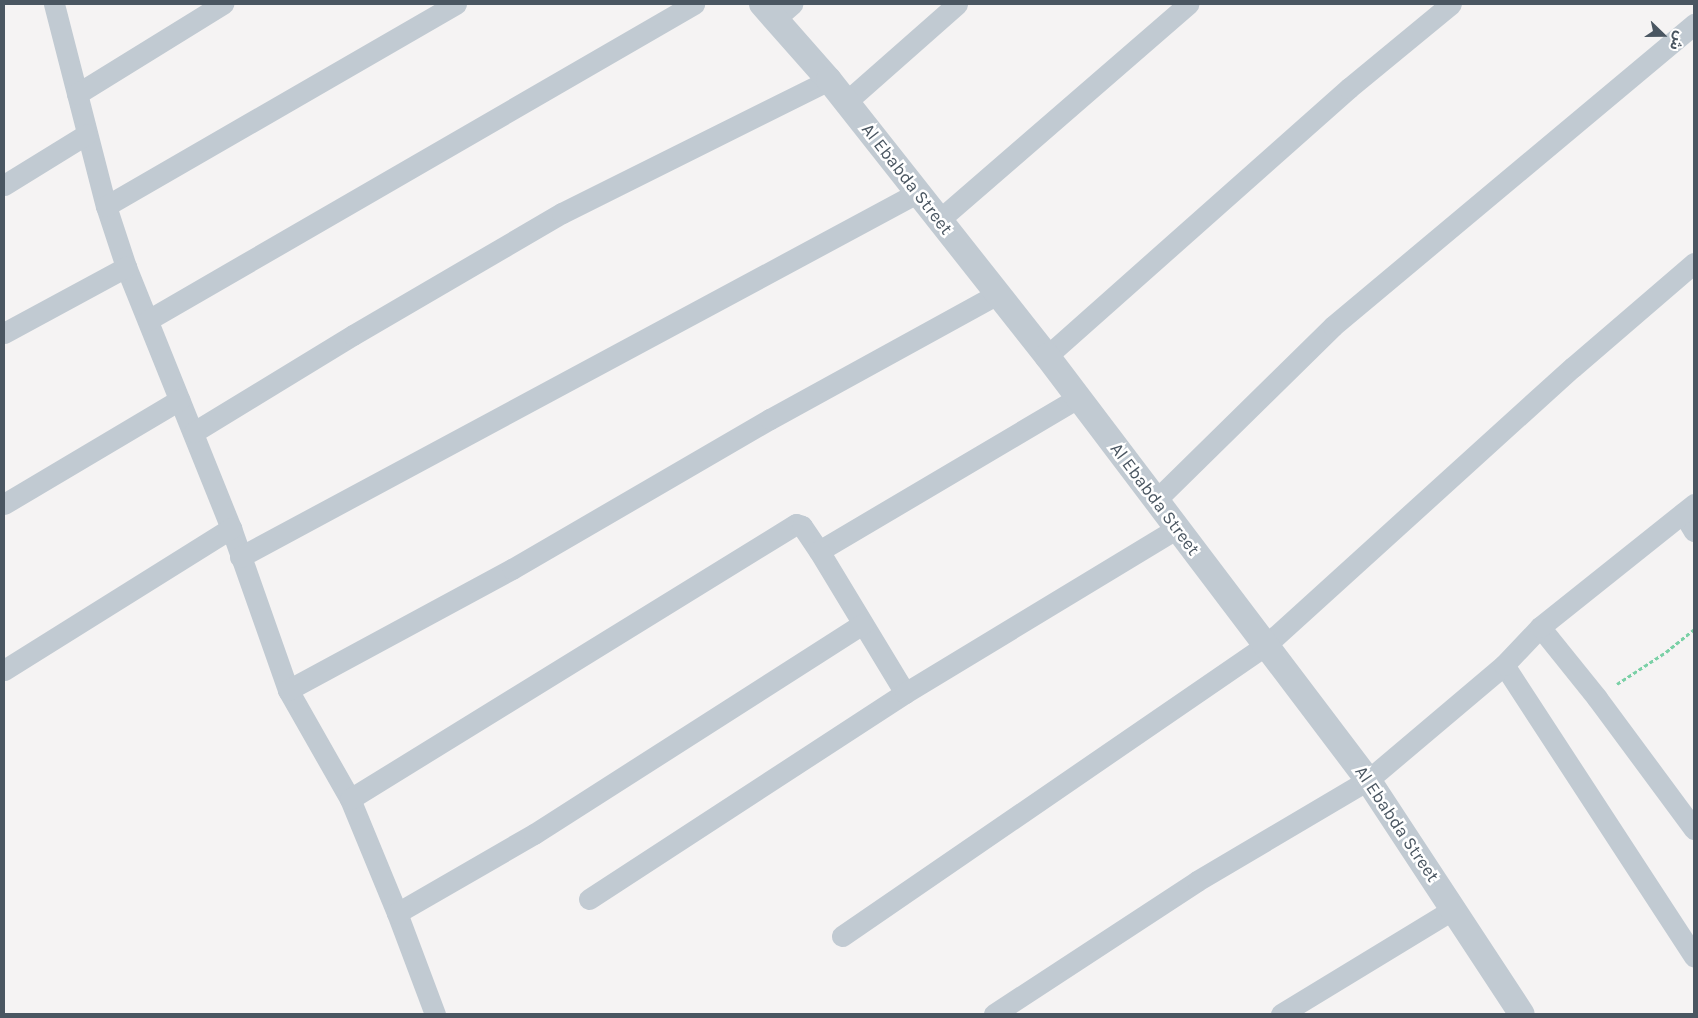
<!DOCTYPE html>
<meta charset="utf-8">
<style>
body{margin:0}
#map{position:relative;width:1698px;height:1018px;overflow:hidden;background:#f5f3f3;font-family:Karla,"Noto Sans Arabic",sans-serif}
div>[style]{position:absolute}
[style*='--x']{left:calc(var(--x)*1px);top:calc(var(--y)*1px);width:calc(var(--w)*1px);rotate:calc(var(--a)*1deg)}
.path>*{height:3px;margin-top:-1.5px;transform-origin:0;background:repeating-linear-gradient(90deg,#7ad0a6 0 4px,transparent 0 6.5px)}
.minor>*{height:21px;margin:-10.5px;padding:0 10.5px;transform-origin:10.5px;border-radius:10.5px;background:#c1cad2}
.tertiary>*{height:26px;margin:-13px;padding:0 13px;transform-origin:13px;border-radius:13px;background:#c1cad2}
span{translate:-50% -50%;white-space:nowrap;text-align:center;line-height:1.15;-webkit-text-stroke:5px #fff;paint-order:stroke}
.street-label{font-size:18px;color:#4a5661}
.frame{position:absolute;inset:0;border:5px solid #4a5661;pointer-events:none}
.north{position:absolute;left:1638px;top:10px;width:50px;height:50px;-webkit-text-stroke:4px #fff;paint-order:stroke;rotate:112deg;font-size:14px;font-weight:700;line-height:20px;text-align:center;color:#4a5661}
.north::after{content:'';display:block;margin:auto;width:18px;height:22px;background:#4a5661;clip-path:polygon(50% 0,100% 100%,50% 72%,0 100%)}
</style>
<div id="map">
<div class="path">
<div style="--x:1617;--y:684;--w:59;--a:-33.1"></div>
<div style="--x:1666;--y:652;--w:36;--a:-39"></div>
</div>
<div class="minor">
<div style="--x:54;--y:4;--w:209;--a:75.6"></div>
<div style="--x:106;--y:206;--w:64;--a:71.8"></div>
<div style="--x:126;--y:267;--w:281;--a:68.1"></div>
<div style="--x:231;--y:528;--w:172;--a:70.6"></div>
<div style="--x:288;--y:690;--w:125;--a:60.4"></div>
<div style="--x:350;--y:799;--w:123;--a:67.6"></div>
<div style="--x:397;--y:913;--w:108;--a:69.4"></div>
<div style="--x:775;--y:19;--w:23;--a:-41"></div>
<div style="--x:77;--y:94;--w:172;--a:-31.7"></div>
<div style="--x:846;--y:102;--w:148;--a:-41.4"></div>
<div style="--x:4;--y:185;--w:97;--a:-31.6"></div>
<div style="--x:106;--y:206;--w:404;--a:-30"></div>
<div style="--x:939;--y:220;--w:330;--a:-40.9"></div>
<div style="--x:148;--y:320;--w:631;--a:-30.06"></div>
<div style="--x:4;--y:333;--w:139;--a:-28.4"></div>
<div style="--x:1047;--y:356;--w:404;--a:-41.6"></div>
<div style="--x:1349;--y:88;--w:132;--a:-39.5"></div>
<div style="--x:194;--y:432;--w:186;--a:-31.4"></div>
<div style="--x:353;--y:335;--w:242;--a:-30.3"></div>
<div style="--x:562;--y:213;--w:298;--a:-26.5"></div>
<div style="--x:1156;--y:500;--w:248;--a:-44.5"></div>
<div style="--x:1333;--y:326;--w:471;--a:-39.9"></div>
<div style="--x:4;--y:504;--w:204;--a:-30.7"></div>
<div style="--x:1683;--y:513;--w:21;--a:59"></div>
<div style="--x:819;--y:551;--w:301;--a:-30.6"></div>
<div style="--x:240;--y:557;--w:769;--a:-28.27"></div>
<div style="--x:1540;--y:627;--w:91;--a:51.2"></div>
<div style="--x:1597;--y:698;--w:163;--a:53.5"></div>
<div style="--x:1504;--y:665;--w:348;--a:56.9"></div>
<div style="--x:4;--y:670;--w:268;--a:-32"></div>
<div style="--x:288;--y:690;--w:255;--a:-28.4"></div>
<div style="--x:512;--y:569;--w:298;--a:-30.2"></div>
<div style="--x:770;--y:419;--w:259;--a:-28.8"></div>
<div style="--x:350;--y:799;--w:524;--a:-31.66"></div>
<div style="--x:796;--y:524;--w:6;--a:18"></div>
<div style="--x:802;--y:526;--w:30;--a:56"></div>
<div style="--x:819;--y:551;--w:166;--a:58.8"></div>
<div style="--x:589;--y:899;--w:377;--a:-33.1"></div>
<div style="--x:905;--y:693;--w:318;--a:-31.2"></div>
<div style="--x:397;--y:913;--w:158;--a:-30"></div>
<div style="--x:534;--y:834;--w:390;--a:-32.6"></div>
<div style="--x:842;--y:936;--w:514;--a:-34.46"></div>
<div style="--x:1266;--y:645;--w:414;--a:-42.2"></div>
<div style="--x:1573;--y:367;--w:160;--a:-40.7"></div>
<div style="--x:994;--y:1014;--w:243;--a:-33.2"></div>
<div style="--x:1197;--y:881;--w:199;--a:-30.6"></div>
<div style="--x:1368;--y:780;--w:178;--a:-40.2"></div>
<div style="--x:1504;--y:665;--w:52;--a:-46.5"></div>
<div style="--x:1540;--y:627;--w:197;--a:-38.6"></div>
<div style="--x:1281;--y:1014;--w:202;--a:-31.3"></div>
</div>
<div class="tertiary">
<div style="--x:762;--y:4;--w:101;--a:48.6"></div>
<div style="--x:829;--y:80;--w:352;--a:51.7"></div>
<div style="--x:1047;--y:356;--w:532;--a:52.87"></div>
<div style="--x:1368;--y:780;--w:280;--a:56.7"></div>
</div>
<div class="street-label">
<span style="left:907px;top:179px;rotate:52deg">Al Ebabda Street</span>
<span style="left:1155px;top:499px;rotate:53deg">Al Ebabda Street</span>
<span style="left:1397px;top:824px;rotate:56deg">Al Ebabda Street</span>
</div>
<div class="frame"></div>
<div class="north">ش</div>
</div>
